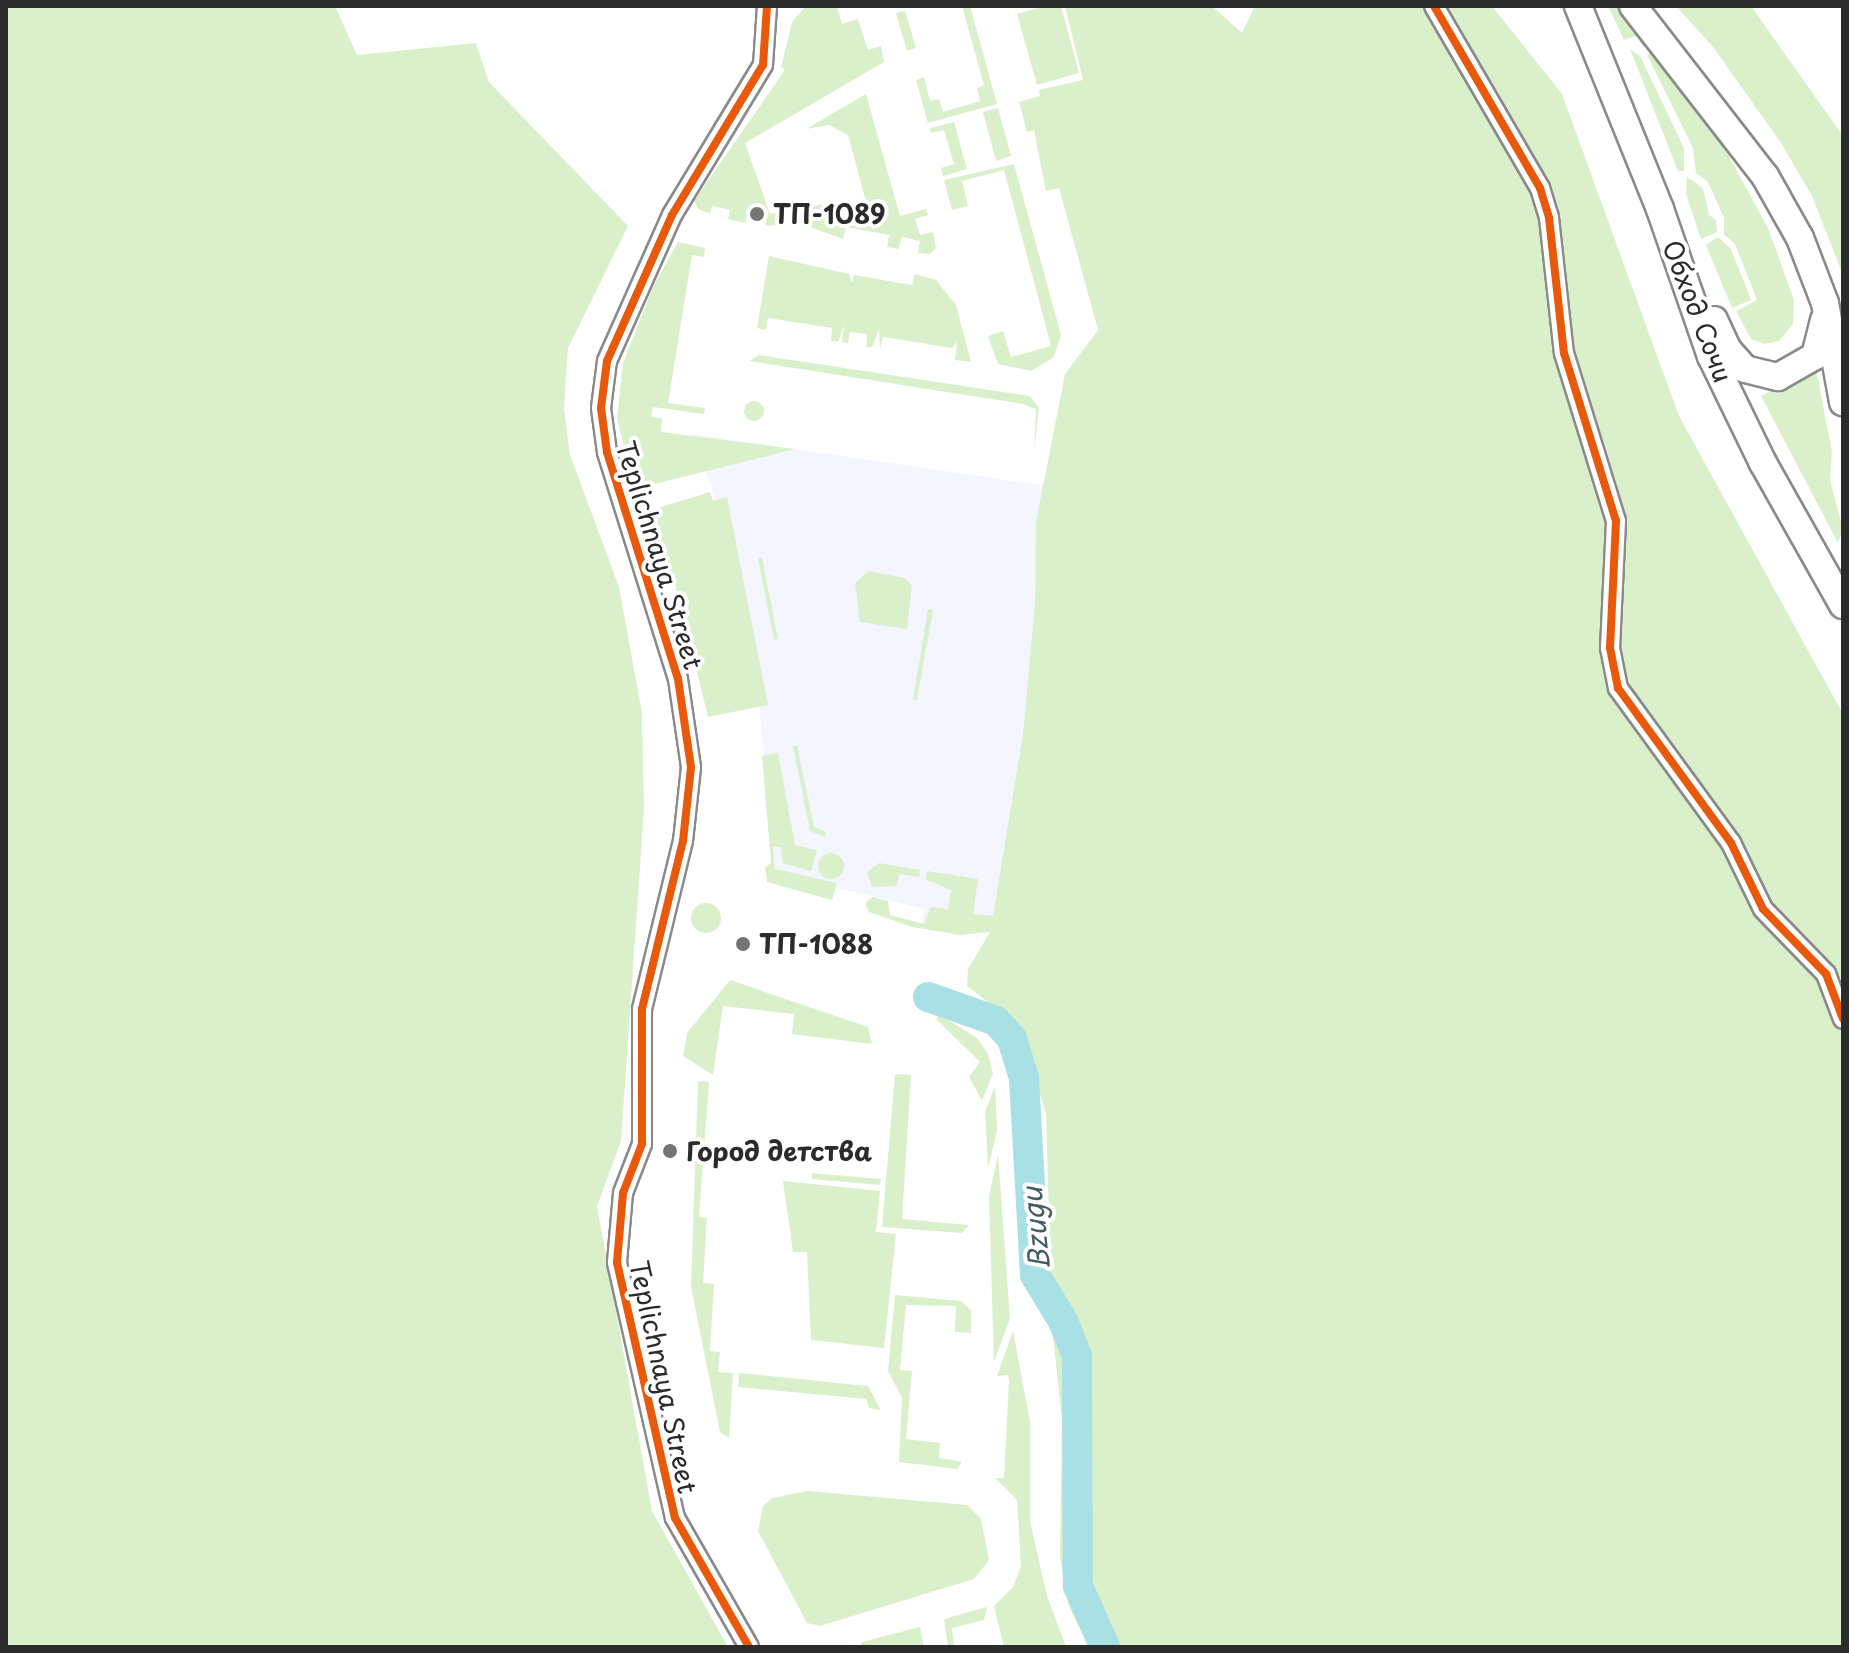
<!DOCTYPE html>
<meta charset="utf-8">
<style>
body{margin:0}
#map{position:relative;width:1849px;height:1653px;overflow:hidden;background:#fff;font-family:"Playpen Sans",sans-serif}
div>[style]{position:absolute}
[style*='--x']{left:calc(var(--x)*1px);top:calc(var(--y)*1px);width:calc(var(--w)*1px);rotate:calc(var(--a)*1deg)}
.built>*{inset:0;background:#f3f6fe}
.green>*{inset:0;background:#daf0ca}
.round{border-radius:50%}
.river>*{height:30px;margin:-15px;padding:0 15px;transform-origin:15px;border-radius:15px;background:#a8e0e6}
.roads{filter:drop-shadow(2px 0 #8a8a8a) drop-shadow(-2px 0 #8a8a8a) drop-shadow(0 2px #8a8a8a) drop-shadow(0 -2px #8a8a8a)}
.minor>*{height:18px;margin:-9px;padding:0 9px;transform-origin:9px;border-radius:9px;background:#fff}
.highway>*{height:26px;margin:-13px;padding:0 13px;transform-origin:13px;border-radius:13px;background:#fff}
.cycleway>*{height:8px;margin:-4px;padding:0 4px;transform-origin:4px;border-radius:4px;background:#e8590c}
.dots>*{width:22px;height:22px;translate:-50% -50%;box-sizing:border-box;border:4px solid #fff;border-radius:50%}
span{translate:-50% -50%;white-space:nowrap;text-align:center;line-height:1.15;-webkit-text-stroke:8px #fff;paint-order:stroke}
.poi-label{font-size:26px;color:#2b2b2b;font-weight:700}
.left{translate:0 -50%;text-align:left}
.street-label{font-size:26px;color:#2b2b2b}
.water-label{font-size:28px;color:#455d60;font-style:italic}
.frame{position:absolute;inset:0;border:8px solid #2b2b2b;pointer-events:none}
</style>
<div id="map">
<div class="built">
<div style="clip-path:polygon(692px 434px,1053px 487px,1036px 522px,1035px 602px,1023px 734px,991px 931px,922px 925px,925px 909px,775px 873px,760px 712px,732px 545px)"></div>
</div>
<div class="green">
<div style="clip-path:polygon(6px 6px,335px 6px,357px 55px,476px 43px,489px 82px,628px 226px,568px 348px,564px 408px,570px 455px,619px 587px,642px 713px,644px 810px,621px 1141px,597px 1206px,652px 1511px,728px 1647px,6px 1647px)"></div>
<div style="clip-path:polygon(806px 6px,837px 6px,842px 24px,858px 19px,868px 50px,881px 46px,884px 62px,745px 143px,770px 214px,782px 212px,780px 224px,766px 226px,765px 209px,749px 207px,745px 223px,728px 219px,730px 210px,712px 206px,710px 214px,698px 209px,694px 201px,785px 70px,781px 67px,792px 22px)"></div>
<div style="clip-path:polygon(962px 6px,970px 6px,997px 104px,928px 123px,916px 80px,924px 77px,930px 101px,939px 99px,943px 112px,980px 101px,977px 88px,984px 85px)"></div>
<div style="clip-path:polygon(1044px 6px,1061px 6px,1079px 73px,1037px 85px,1017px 14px)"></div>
<div style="clip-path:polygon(1065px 6px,1212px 6px,1242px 33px,1255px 6px,1492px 6px,1562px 94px,1679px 416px,1843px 714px,1843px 1647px,1088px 1647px,1068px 1604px,1060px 1556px,1062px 1419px,1052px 1328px,1046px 1113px,1018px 1026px,967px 986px,968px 969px,990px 932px,960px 935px,912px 927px,869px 912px,865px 903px,873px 897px,888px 901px,890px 915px,924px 924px,931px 907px,948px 909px,951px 890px,925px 879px,927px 871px,978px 879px,973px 914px,993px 916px,1023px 734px,1035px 602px,1036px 522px,1065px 374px,1098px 330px,1059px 188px,1046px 191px,1034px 130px,1027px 132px,1019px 102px,1040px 96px,1039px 90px,1083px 80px)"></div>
<div style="clip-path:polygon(1608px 6px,1617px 6px,1647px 44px,1643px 47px,1636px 36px,1624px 40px)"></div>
<div style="clip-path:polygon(1676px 6px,1751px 6px,1843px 136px,1843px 275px,1812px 196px,1781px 143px,1713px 47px)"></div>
<div style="clip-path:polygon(905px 11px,916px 48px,907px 51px,896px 13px)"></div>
<div style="clip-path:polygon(1630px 49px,1640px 56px,1684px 148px,1684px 171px,1678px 171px)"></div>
<div style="clip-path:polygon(1653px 52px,1708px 118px,1768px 228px,1794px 300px,1793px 324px,1779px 341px,1764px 344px,1751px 339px,1736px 311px,1757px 300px,1735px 244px,1724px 234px,1724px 218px,1708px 182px,1696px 173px,1693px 148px,1647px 55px)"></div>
<div style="clip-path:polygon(866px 94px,900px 216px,926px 209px,928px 215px,915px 219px,920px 235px,933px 232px,936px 248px,930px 254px,918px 253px,920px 241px,902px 237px,898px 249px,887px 247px,889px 235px,846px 227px,843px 239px,810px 227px,805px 209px,822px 204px,827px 220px,868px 209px,848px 135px,829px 125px,806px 129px)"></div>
<div style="clip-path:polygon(998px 108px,1011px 156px,996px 161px,983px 112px)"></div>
<div style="clip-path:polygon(954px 122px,967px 169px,943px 176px,941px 168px,954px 164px,944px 130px,931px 133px,930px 128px)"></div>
<div style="clip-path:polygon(1014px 164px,1061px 335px,1054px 357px,1031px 371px,998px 364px,988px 336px,1003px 331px,1011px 357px,1051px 346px,1004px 170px,962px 181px,968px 206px,952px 210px,944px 180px)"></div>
<div style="clip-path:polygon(1687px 177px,1703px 188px,1709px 215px,1716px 220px,1717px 232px,1701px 239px,1686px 194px)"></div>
<div style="clip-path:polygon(1718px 237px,1731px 249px,1751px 300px,1732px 308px,1706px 245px)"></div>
<div style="clip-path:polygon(678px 242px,705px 248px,704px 257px,692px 255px,668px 403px,705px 408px,704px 414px,653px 407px,651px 417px,662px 418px,661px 432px,795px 449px,634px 489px,617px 418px,623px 363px,653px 287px)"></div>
<div style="clip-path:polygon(769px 256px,849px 274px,852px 283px,854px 275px,912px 285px,915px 274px,936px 280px,956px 305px,971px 362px,955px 360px,957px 342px,952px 348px,883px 337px,880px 349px,879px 330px,872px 347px,866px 347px,867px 334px,850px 332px,848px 343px,842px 342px,844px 325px,838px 342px,831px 341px,832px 328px,768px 318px,766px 330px,757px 328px)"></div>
<div style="clip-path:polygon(759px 355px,1030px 396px,1039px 408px,1034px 451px,1036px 409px,1023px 404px,749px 361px)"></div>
<div style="clip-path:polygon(1816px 369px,1832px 452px,1830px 480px,1843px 529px,1838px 543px,1761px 396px)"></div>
<div class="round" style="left:744px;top:401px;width:20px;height:20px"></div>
<div style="clip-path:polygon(710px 492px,713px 501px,727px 497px,768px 705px,708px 717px,674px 579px,648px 511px)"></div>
<div style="clip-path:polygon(762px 558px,778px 639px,774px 640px,758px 559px)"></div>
<div style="clip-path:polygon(869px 571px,904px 578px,912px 585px,907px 629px,860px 622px,855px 583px)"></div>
<div style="clip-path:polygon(928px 609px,933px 610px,917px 700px,913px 699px)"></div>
<div style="clip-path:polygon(797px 745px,814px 827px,826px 832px,825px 837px,810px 831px,793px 746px)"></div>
<div style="clip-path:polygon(778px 753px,795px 845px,817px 850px,811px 871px,783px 863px,781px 847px,773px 847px,775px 869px,837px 883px,832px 900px,767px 882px,765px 867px,771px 863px,762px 756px)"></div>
<div class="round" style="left:818px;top:853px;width:26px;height:26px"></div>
<div style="clip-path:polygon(879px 863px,920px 870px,919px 877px,900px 874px,896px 886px,872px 887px,867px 872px)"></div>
<div class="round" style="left:691px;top:903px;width:30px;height:30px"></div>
<div style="clip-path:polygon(730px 980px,868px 1027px,872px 1044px,792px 1034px,794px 1014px,723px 1006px,713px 1075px,683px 1056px,687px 1033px)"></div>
<div style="clip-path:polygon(940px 1015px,977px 1038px,988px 1054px,993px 1073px,982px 1101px,969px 1077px,980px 1062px,936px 1019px)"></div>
<div style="clip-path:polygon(895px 1074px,911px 1075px,902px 1219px,969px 1225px,962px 1233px,882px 1227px)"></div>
<div style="clip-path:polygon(698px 1081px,709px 1082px,699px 1217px,707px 1218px,703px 1283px,714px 1284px,710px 1351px,720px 1352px,718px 1372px,733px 1373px,729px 1438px,720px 1432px,691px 1287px)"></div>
<div style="clip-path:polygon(995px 1086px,997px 1131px,988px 1168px,985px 1112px)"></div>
<div style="clip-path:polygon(998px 1155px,1010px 1318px,994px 1362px,989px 1196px)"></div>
<div style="clip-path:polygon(812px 1173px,881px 1179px,880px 1185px,812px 1179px)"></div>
<div style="clip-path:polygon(783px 1181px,880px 1191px,876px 1232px,896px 1234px,884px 1348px,811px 1340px,807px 1252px,793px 1252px)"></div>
<div style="clip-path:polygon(895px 1295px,961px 1301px,971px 1310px,971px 1333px,955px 1332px,956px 1306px,906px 1305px,900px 1370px,912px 1371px,906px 1439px,940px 1443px,939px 1458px,962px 1462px,957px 1469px,899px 1462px,902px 1398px,888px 1371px)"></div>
<div style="clip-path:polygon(1013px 1331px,1030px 1422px,1030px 1521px,1047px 1596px,1066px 1647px,1004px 1647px,994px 1606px,1013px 1587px,1021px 1566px,1017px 1500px,995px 1478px,1004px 1478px,1009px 1381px,1008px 1375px,997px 1376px)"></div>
<div style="clip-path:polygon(739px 1373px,868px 1386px,881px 1410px,869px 1408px,866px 1399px,738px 1387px)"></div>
<div style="clip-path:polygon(808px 1491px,967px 1505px,981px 1519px,989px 1560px,974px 1579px,820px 1626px,807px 1623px,758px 1531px,763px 1506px,772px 1498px)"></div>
<div style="clip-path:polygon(987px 1607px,984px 1620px,952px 1628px,954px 1647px,948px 1647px,944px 1619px)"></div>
<div style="clip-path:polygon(920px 1627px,924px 1647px,859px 1647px,862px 1642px)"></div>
</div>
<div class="river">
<div style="--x:928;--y:997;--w:72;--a:19.4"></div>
<div style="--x:996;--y:1021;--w:24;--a:48"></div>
<div style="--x:1012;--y:1039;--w:41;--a:72.9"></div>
<div style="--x:1024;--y:1078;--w:197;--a:86.8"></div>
<div style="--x:1035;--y:1275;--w:54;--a:58.7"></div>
<div style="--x:1063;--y:1321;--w:38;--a:68"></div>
<div style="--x:1077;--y:1356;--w:230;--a:89.8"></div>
<div style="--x:1078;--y:1586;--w:67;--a:66.1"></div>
</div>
<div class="roads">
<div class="minor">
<div style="--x:1434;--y:6;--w:211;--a:59.8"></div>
<div style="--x:1540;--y:188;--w:31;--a:73"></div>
<div style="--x:1549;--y:218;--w:136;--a:83.7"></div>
<div style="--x:1564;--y:353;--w:176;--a:72.8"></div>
<div style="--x:1616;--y:521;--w:127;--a:92.7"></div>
<div style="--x:1610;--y:648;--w:41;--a:78.7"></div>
<div style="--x:1618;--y:688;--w:192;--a:53.9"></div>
<div style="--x:1731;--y:843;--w:73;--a:64.1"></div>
<div style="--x:1763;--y:909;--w:91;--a:45.9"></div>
<div style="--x:1826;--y:974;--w:48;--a:69.3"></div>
<div style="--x:749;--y:1647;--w:149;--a:-119.8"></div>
<div style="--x:675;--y:1518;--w:262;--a:-102.8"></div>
<div style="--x:617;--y:1262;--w:69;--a:-85"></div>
<div style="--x:623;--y:1193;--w:53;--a:-68.8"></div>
<div style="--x:642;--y:1144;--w:135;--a:-90"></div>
<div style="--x:642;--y:1009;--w:173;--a:-76.3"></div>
<div style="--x:683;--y:841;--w:74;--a:-83.8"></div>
<div style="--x:691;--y:767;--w:89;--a:-98.4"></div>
<div style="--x:678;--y:679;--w:238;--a:-107.4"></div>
<div style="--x:607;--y:452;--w:44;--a:-97.8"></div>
<div style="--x:601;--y:408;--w:47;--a:-82.7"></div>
<div style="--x:607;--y:361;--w:160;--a:-66"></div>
<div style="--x:672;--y:215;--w:175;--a:-58.8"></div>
<div style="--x:763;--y:65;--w:59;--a:-86.1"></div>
</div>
<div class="highway">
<div style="--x:1578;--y:6;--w:219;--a:68"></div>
<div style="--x:1660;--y:209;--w:156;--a:70.9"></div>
<div style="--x:1711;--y:356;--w:119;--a:64.1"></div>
<div style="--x:1763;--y:463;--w:163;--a:60.6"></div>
<div style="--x:1633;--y:6;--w:215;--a:52.2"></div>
<div style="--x:1765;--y:176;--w:71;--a:60.6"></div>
<div style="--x:1800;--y:238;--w:70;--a:69"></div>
<div style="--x:1825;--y:303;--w:101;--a:79.7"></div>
<div style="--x:1714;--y:320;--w:33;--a:65"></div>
<div style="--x:1728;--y:350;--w:25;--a:48"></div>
<div style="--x:1745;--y:369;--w:34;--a:14"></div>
<div style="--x:1778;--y:377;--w:43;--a:-29.6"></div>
<div style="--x:1815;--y:356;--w:37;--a:-76"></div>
</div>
</div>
<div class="cycleway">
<div style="--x:1434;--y:6;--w:211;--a:59.8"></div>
<div style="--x:1540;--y:188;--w:31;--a:73"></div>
<div style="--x:1549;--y:218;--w:136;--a:83.7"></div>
<div style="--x:1564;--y:353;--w:176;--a:72.8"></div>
<div style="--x:1616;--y:521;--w:127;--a:92.7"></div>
<div style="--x:1610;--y:648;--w:41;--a:78.7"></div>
<div style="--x:1618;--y:688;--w:192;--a:53.9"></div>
<div style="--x:1731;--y:843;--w:73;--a:64.1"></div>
<div style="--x:1763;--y:909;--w:91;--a:45.9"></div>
<div style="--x:1826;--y:974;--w:48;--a:69.3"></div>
<div style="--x:749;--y:1647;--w:149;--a:-119.8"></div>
<div style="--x:675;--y:1518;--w:262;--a:-102.8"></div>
<div style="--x:617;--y:1262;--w:69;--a:-85"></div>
<div style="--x:623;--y:1193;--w:53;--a:-68.8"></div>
<div style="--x:642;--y:1144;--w:135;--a:-90"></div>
<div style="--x:642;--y:1009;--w:173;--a:-76.3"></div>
<div style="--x:683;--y:841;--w:74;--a:-83.8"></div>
<div style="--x:691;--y:767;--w:89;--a:-98.4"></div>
<div style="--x:678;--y:679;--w:238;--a:-107.4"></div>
<div style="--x:607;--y:452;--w:44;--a:-97.8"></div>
<div style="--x:601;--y:408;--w:47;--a:-82.7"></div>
<div style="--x:607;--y:361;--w:160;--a:-66"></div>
<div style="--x:672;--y:215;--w:175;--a:-58.8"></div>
<div style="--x:763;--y:65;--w:59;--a:-86.1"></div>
</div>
<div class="dots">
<div style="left:757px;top:214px;background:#757575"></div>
<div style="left:743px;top:944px;background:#757575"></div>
<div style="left:670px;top:1151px;background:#757575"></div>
</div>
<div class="poi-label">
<span class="left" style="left:773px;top:214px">ТП-1089</span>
<span class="left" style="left:759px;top:944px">ТП-1088</span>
<span class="left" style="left:686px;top:1151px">Город детства</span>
</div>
<div class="street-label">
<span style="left:1698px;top:311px;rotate:69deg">Обход Сочи</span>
<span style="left:660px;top:555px;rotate:73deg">Teplichnaya Street</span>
<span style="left:664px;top:1377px;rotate:78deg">Teplichnaya Street</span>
</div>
<div class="water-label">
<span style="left:1035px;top:1229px;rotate:-96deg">Bzugu</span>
</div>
<div class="frame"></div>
</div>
